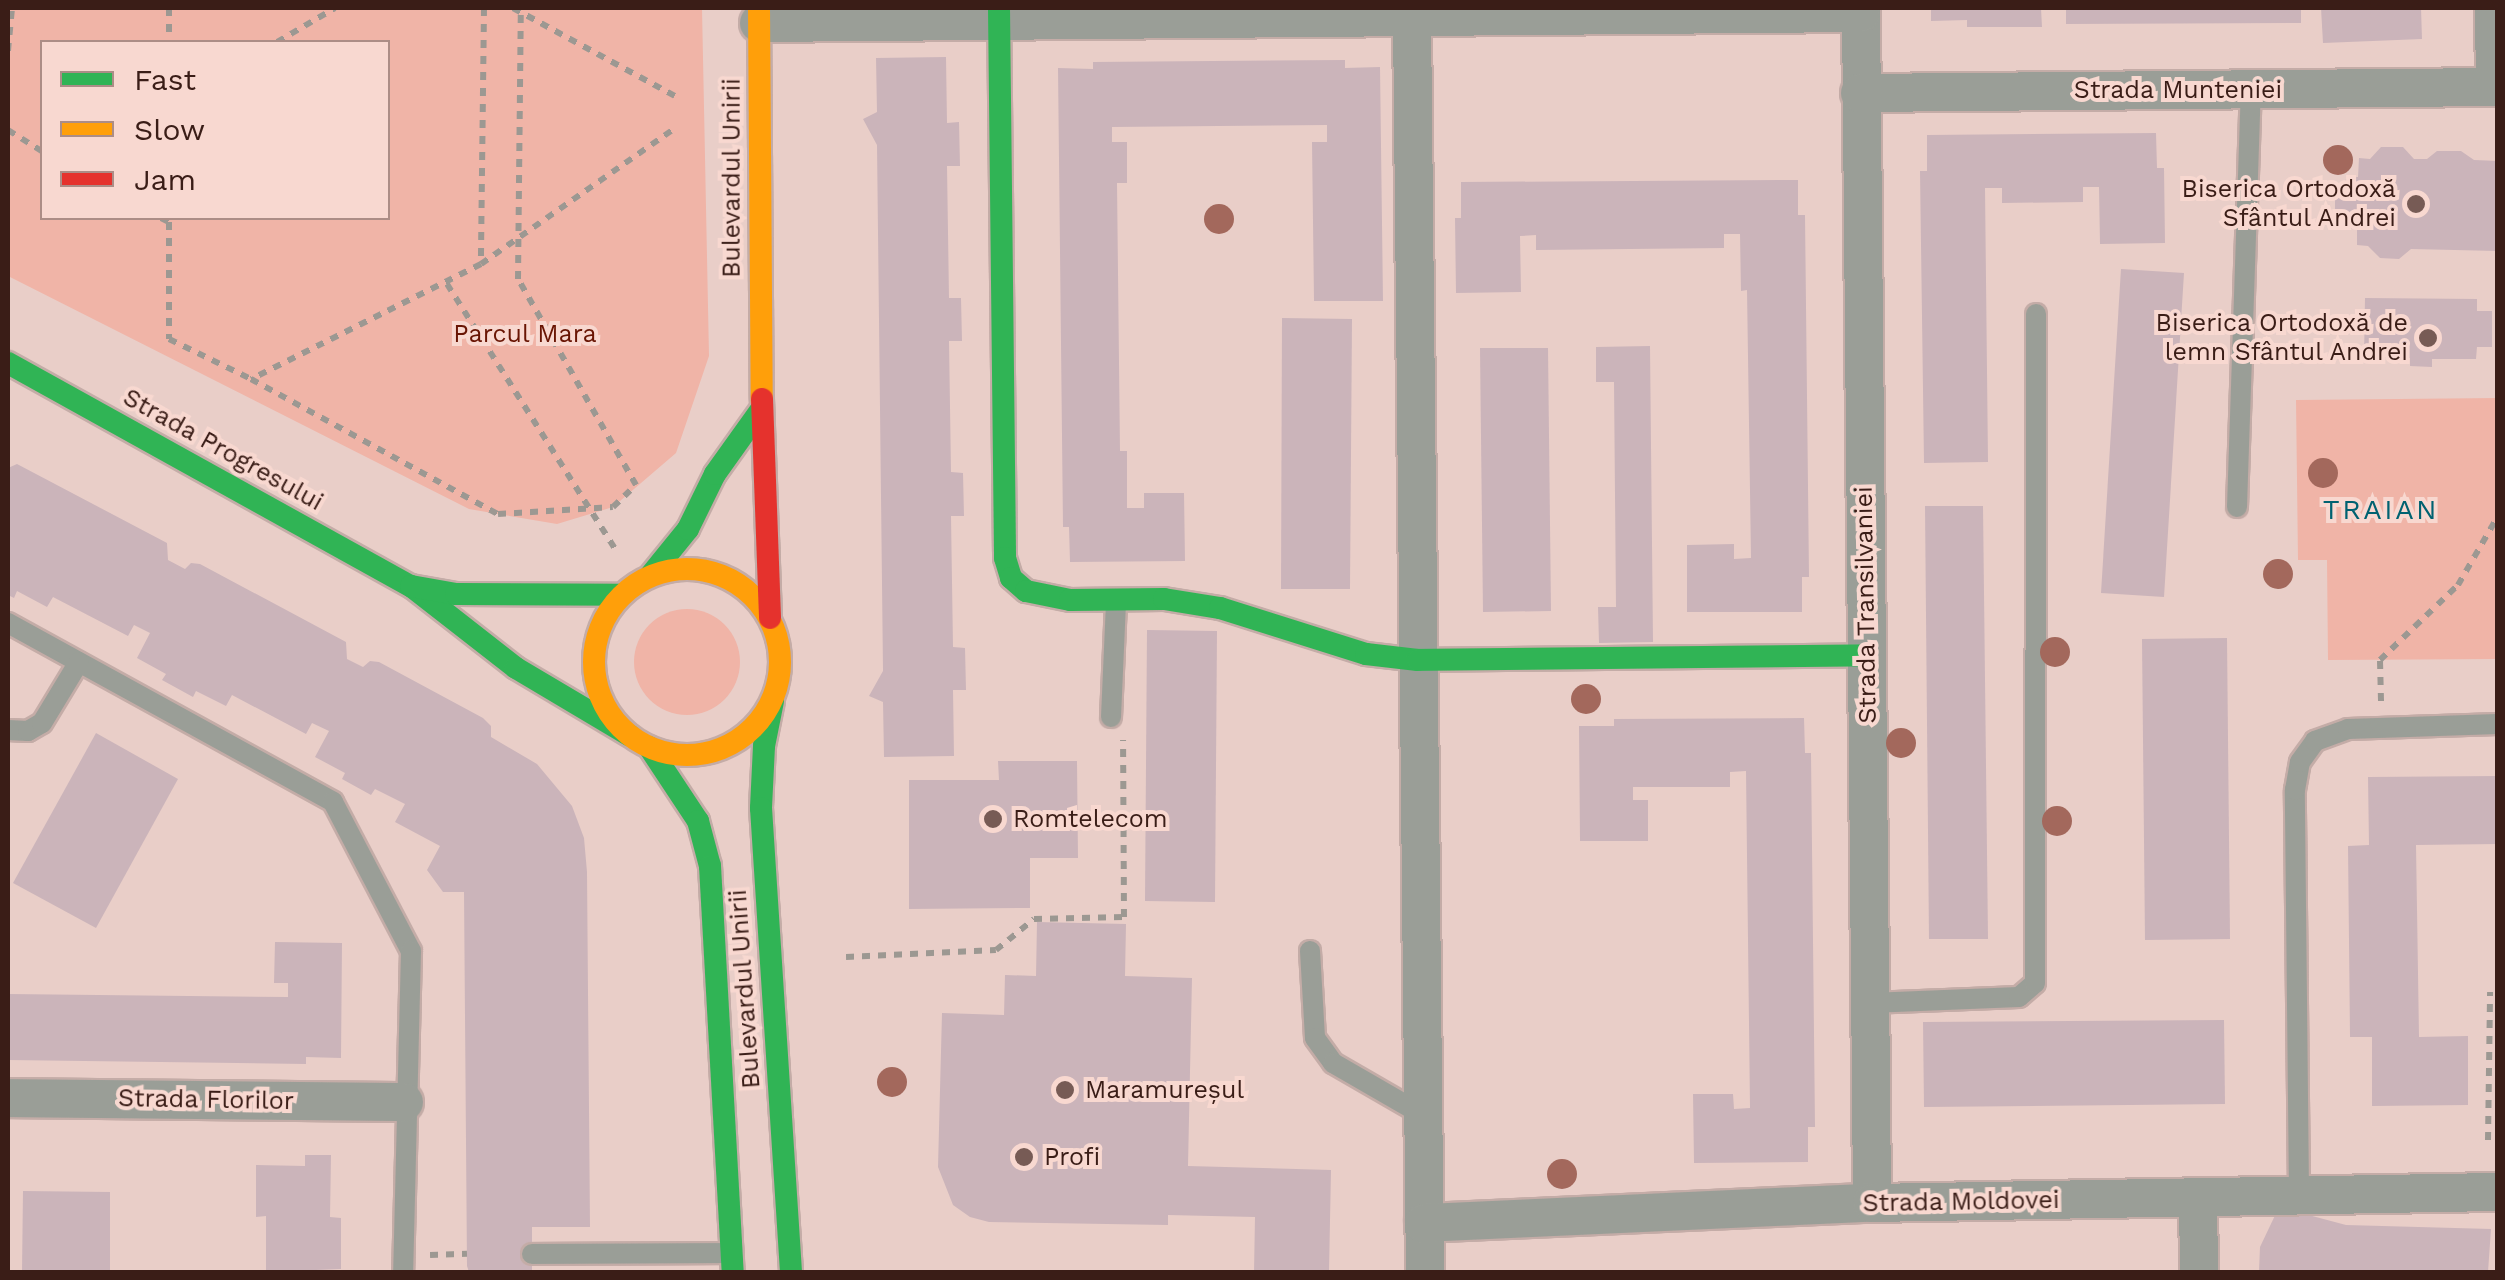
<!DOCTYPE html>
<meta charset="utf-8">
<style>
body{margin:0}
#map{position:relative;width:2505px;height:1280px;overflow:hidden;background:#e9cec8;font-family:"Work Sans",sans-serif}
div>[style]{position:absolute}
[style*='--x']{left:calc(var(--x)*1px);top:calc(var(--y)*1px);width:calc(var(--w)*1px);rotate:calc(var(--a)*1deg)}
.green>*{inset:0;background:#f0b4a7}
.round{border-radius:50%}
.building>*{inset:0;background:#cbb4ba}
.path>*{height:6px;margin-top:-3px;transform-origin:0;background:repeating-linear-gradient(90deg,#9c9892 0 8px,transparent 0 16px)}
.roads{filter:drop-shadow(2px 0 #c4aca7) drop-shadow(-2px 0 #c4aca7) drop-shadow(0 2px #c4aca7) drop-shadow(0 -2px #c4aca7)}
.lane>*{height:20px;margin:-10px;padding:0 10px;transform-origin:10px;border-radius:10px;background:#9a9e97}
.street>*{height:38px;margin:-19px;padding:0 19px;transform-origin:19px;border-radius:19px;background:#9a9e97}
.fast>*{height:22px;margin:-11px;padding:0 11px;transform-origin:11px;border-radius:11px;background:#30b455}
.slow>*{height:22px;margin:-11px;padding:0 11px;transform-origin:11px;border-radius:11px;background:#ff9f0a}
.slow>.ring{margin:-11px;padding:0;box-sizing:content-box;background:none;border:22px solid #ff9f0a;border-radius:50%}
.jam>*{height:22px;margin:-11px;padding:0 11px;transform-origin:11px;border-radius:11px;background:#e5322d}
.trees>*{width:30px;height:30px;margin:-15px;border-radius:50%;background:#a3685c}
.dots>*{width:28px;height:28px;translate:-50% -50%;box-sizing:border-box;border:5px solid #f8d8d0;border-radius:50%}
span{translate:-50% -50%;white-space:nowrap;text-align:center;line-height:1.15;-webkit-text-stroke:8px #f8d8d0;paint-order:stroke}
.street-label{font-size:25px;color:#3a1d17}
.poi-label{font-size:25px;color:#3a1d17}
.right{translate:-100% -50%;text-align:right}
.left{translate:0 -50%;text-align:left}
.park-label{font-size:25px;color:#691504}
.neighbourhood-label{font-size:28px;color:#006271;letter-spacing:2.5px}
.frame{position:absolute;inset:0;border:10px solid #3a1d17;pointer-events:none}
.legend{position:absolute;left:40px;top:40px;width:350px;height:180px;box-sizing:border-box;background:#f8d8d0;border:2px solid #ac8d86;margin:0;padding:12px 18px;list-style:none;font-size:30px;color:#3a1d17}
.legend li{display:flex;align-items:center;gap:20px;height:50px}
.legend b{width:50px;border:2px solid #ac8d86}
</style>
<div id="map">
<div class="green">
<div style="clip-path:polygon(evenodd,8px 8px,702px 8px,709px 356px,676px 453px,613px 507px,557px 524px,469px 509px,8px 276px,8px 8px,42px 42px,388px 42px,388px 218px,42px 218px,42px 42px)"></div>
<div style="clip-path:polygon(2497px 398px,2497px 659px,2328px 660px,2327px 560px,2298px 560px,2296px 400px)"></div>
<div class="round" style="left:634px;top:609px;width:106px;height:106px"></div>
</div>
<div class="building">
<div style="clip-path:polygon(1931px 8px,2041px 8px,2042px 27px,1967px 27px,1967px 20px,1931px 21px)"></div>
<div style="clip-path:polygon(2066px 8px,2301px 8px,2301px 23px,2066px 24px)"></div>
<div style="clip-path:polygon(2321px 8px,2421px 8px,2422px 39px,2323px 43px)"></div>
<div style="clip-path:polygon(946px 57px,947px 123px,959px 122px,960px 166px,947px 166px,949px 298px,961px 298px,962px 341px,949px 341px,951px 472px,963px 473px,964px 516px,951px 516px,953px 647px,965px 648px,966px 690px,953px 690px,954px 756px,884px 757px,883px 702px,869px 696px,883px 671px,877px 145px,863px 119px,877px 112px,876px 58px)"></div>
<div style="clip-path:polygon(1345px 60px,1345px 68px,1380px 67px,1383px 301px,1314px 301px,1312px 142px,1327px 142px,1327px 125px,1112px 127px,1112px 142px,1127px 142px,1127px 183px,1117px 183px,1120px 451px,1127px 451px,1127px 508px,1144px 508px,1144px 493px,1184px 493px,1185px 561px,1070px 562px,1069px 527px,1063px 527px,1058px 68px,1093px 69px,1093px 62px)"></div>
<div style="clip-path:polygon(2156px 133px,2157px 168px,2164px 168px,2165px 243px,2100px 244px,2099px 187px,2083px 187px,2083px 202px,2002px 203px,2002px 188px,1985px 188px,1988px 462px,1924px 463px,1920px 171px,1927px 171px,1927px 135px)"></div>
<div style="clip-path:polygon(2381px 147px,2403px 147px,2414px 159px,2427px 159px,2437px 151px,2461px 151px,2474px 160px,2498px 161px,2498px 251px,2411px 249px,2399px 259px,2380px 258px,2368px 246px,2357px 245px,2357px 229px,2349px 229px,2335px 214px,2335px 193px,2348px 177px,2358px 177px,2359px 158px,2370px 159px)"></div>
<div style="clip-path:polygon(1798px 180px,1798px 215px,1805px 215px,1809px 577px,1802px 577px,1802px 612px,1687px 612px,1687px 545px,1734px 544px,1734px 559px,1751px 558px,1747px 290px,1741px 291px,1740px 234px,1724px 234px,1724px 248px,1536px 250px,1536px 235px,1520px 236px,1521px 292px,1456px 293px,1455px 218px,1461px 218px,1461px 182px)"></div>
<div style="clip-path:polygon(2121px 269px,2184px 273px,2164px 597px,2101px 593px)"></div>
<div style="clip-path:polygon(2365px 298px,2477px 299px,2477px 311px,2492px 311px,2492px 347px,2477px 347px,2476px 359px,2432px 359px,2432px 367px,2410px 366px,2410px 358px,2364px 358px)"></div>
<div style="clip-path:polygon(1282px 318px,1352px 319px,1350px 589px,1281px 589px)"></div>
<div style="clip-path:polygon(1650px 346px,1653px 642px,1599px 643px,1598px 607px,1616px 607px,1614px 382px,1596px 382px,1596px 347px)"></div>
<div style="clip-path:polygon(1480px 348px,1548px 348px,1551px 611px,1483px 612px)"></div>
<div style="clip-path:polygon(17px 464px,167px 543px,168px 560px,185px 569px,191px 563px,200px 564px,346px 642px,347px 659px,363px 667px,370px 661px,379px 662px,483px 718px,491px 726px,491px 737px,537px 764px,572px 806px,584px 838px,587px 872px,590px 1227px,532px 1227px,532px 1272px,469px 1272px,467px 1266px,464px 892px,443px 892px,427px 870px,440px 846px,395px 822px,405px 804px,375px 789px,371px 795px,342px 779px,345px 773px,315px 757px,329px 731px,312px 723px,306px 734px,232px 695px,226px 706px,196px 691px,193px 697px,162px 680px,166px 674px,137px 658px,150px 633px,134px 625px,128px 636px,53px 597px,47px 607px,17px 591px,14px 598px,8px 595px,8px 468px)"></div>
<div style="clip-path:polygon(1925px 506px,1983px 506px,1988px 939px,1929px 939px)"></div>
<div style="clip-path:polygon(1147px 630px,1217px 631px,1215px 902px,1145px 901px)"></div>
<div style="clip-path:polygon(2227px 638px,2230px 939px,2145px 940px,2142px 639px)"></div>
<div style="clip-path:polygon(1804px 718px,1805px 753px,1811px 753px,1815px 1127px,1808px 1127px,1808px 1162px,1694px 1163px,1693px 1094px,1733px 1094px,1734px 1109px,1750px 1108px,1746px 771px,1730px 772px,1730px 787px,1633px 787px,1633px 800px,1648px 800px,1648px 841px,1580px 841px,1579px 726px,1614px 726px,1614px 719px)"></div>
<div style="clip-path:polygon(96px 733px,178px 779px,96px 928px,13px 883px)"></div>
<div style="clip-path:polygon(998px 761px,1077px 761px,1078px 858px,1030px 858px,1030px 908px,909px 909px,909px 780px,999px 780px)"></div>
<div style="clip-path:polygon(2498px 776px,2498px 844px,2416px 845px,2419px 1037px,2468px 1036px,2468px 1105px,2372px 1106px,2372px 1037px,2350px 1037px,2348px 846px,2369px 845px,2368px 777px)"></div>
<div style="clip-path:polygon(1037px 922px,1126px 924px,1125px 976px,1192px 978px,1188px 1166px,1331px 1170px,1329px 1272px,1254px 1272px,1255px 1217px,1168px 1215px,1168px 1225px,989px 1222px,970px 1217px,953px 1205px,938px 1167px,942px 1013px,1004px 1015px,1005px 975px,1036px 976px)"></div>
<div style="clip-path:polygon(275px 942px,342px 943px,341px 1058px,306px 1057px,306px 1064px,8px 1060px,8px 994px,288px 997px,288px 983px,274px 983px)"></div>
<div style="clip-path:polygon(2224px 1020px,2225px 1104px,1924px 1107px,1923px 1022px)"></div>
<div style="clip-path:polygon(305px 1155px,331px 1155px,330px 1217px,341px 1218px,341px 1269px,266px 1272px,266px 1216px,256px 1217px,256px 1165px,305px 1166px)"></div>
<div style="clip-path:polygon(23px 1191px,110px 1192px,110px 1272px,22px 1272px)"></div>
<div style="clip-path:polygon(2279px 1207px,2346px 1225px,2491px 1229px,2488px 1272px,2259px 1272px,2260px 1247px)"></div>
</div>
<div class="path">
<div style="--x:169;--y:8;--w:34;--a:90"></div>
<div style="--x:484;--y:8;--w:256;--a:90.7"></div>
<div style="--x:481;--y:264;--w:257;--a:153.4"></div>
<div style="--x:251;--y:379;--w:281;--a:28.7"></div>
<div style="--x:498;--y:514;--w:115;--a:-3.5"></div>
<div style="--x:613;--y:507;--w:32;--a:-44"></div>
<div style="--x:636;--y:485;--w:237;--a:-119.8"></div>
<div style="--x:518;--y:279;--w:271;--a:-89.4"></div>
<div style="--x:513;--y:8;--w:184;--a:28.5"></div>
<div style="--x:277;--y:42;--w:67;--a:-30.4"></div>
<div style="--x:8;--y:51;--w:43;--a:-84.7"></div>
<div style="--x:8;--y:130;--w:40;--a:32"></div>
<div style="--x:161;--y:218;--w:9;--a:27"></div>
<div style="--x:169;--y:222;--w:117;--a:90"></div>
<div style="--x:169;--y:339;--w:91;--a:26"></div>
<div style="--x:481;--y:264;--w:236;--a:-35"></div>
<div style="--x:447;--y:284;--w:314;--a:57.6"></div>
<div style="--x:2381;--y:701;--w:41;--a:-91.4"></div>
<div style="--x:2380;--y:660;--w:108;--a:-43.9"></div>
<div style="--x:2458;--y:585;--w:80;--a:-59.9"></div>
<div style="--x:846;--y:957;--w:150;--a:-2.7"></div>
<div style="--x:996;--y:950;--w:49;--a:-39.2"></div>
<div style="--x:1034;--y:919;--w:90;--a:-1.3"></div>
<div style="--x:1124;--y:917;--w:177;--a:-90.3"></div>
<div style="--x:2488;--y:1140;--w:148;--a:-89.2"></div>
<div style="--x:430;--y:1255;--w:37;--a:-2"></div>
</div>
<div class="roads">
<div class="lane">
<div style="--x:2237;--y:507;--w:418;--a:-88.1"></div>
<div style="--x:8;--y:623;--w:371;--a:28.8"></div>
<div style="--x:333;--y:802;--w:168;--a:62.4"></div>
<div style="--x:411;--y:951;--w:321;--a:91.4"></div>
<div style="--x:1111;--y:717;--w:115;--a:-87.5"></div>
<div style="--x:8;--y:730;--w:20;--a:3"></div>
<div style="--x:28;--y:731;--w:16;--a:-30"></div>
<div style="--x:42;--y:723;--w:71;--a:-58.8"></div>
<div style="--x:1310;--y:951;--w:87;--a:86.7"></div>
<div style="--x:1315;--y:1038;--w:31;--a:54"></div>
<div style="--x:1333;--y:1063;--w:104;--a:30"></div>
<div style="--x:1870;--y:1003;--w:149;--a:-2.3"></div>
<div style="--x:2019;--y:997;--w:21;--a:-41"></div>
<div style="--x:2035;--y:983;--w:669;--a:-89.91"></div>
<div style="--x:2299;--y:1193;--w:403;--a:-90.6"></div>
<div style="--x:2295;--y:790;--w:28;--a:-80"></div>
<div style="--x:2300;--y:762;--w:26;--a:-54"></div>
<div style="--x:2315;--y:741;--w:35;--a:-20"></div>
<div style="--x:2348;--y:729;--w:150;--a:-1.9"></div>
<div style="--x:532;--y:1254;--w:198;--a:-0.3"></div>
</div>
<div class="street">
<div style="--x:1861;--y:8;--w:1195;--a:89.47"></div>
<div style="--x:2494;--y:8;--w:79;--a:89.3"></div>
<div style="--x:1412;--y:17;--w:1255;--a:89.41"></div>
<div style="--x:759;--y:23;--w:1102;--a:-0.52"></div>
<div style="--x:1860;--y:93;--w:638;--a:-0.54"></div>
<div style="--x:8;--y:1098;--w:396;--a:0.6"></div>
<div style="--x:2198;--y:1199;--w:73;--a:89.2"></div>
<div style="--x:1424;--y:1223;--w:448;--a:-2.6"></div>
<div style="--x:1872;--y:1203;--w:626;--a:-1.01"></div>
</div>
<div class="fast">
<div style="--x:999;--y:8;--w:550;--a:89.37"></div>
<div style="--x:1005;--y:558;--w:21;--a:73"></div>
<div style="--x:1011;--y:578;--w:20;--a:41"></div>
<div style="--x:1026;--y:591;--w:45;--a:11.6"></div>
<div style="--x:1070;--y:600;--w:94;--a:-0.6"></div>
<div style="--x:1164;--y:599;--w:57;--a:9.1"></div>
<div style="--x:1220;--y:608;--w:153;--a:17.5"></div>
<div style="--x:1366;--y:654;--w:52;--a:6.6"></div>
<div style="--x:1418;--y:660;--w:448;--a:-0.6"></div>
<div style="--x:8;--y:363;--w:461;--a:29"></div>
<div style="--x:411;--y:586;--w:133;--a:38"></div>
<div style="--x:516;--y:668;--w:131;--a:30.7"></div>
<div style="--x:650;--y:576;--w:60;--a:-51"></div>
<div style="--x:688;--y:529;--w:61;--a:-63.9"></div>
<div style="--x:715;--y:474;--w:81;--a:-54.5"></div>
<div style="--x:411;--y:586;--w:46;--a:10.1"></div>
<div style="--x:456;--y:594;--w:166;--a:0.3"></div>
<div style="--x:773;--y:701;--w:46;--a:101.3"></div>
<div style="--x:764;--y:746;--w:62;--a:92.8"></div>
<div style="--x:761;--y:808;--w:465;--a:86.3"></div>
<div style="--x:649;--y:747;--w:89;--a:56.5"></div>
<div style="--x:698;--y:821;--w:47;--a:75.1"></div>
<div style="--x:710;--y:866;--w:407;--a:86.8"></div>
</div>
<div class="slow">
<div style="--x:759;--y:8;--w:391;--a:89.6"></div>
<div class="ring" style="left:594px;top:569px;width:164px;height:164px"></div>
</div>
<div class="jam">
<div style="--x:762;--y:399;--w:219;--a:87.9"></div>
</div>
</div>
<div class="trees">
<div style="left:2338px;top:160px"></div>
<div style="left:1219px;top:219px"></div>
<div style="left:2323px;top:473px"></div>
<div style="left:2278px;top:574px"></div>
<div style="left:2055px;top:652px"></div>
<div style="left:1586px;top:699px"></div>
<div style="left:1901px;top:743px"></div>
<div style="left:2057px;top:821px"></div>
<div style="left:892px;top:1082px"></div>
<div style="left:1562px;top:1174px"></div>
</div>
<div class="dots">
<div style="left:2416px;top:204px;background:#775b55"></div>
<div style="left:2428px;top:338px;background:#775b55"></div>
<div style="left:993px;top:819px;background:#775b55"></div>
<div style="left:1065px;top:1090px;background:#775b55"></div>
<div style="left:1024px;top:1157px;background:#775b55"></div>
</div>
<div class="street-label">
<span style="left:2178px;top:90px">Strada Munteniei</span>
<span style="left:732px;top:178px;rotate:-90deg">Bulevardul Unirii</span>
<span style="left:223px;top:450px;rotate:29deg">Strada Progresului</span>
<span style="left:1866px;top:605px;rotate:-91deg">Strada Transilvaniei</span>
<span style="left:745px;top:989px;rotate:-94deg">Bulevardul Unirii</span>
<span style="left:206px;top:1100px;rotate:1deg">Strada Florilor</span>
<span style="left:1961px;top:1202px;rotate:-1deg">Strada Moldovei</span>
</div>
<div class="poi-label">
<span class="right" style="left:2396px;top:204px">Biserica Ortodoxă<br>Sfântul Andrei</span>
<span class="right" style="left:2408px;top:338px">Biserica Ortodoxă de<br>lemn Sfântul Andrei</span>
<span class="left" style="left:1013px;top:819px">Romtelecom</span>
<span class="left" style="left:1085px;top:1090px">Maramureșul</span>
<span class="left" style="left:1044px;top:1157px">Profi</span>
</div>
<div class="park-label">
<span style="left:525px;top:334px">Parcul Mara</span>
</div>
<div class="neighbourhood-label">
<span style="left:2381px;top:510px">TRAIAN</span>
</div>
<div class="frame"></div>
<ul class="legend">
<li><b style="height:12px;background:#30b455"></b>Fast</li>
<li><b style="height:12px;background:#ff9f0a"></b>Slow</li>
<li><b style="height:12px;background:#e5322d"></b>Jam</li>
</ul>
</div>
